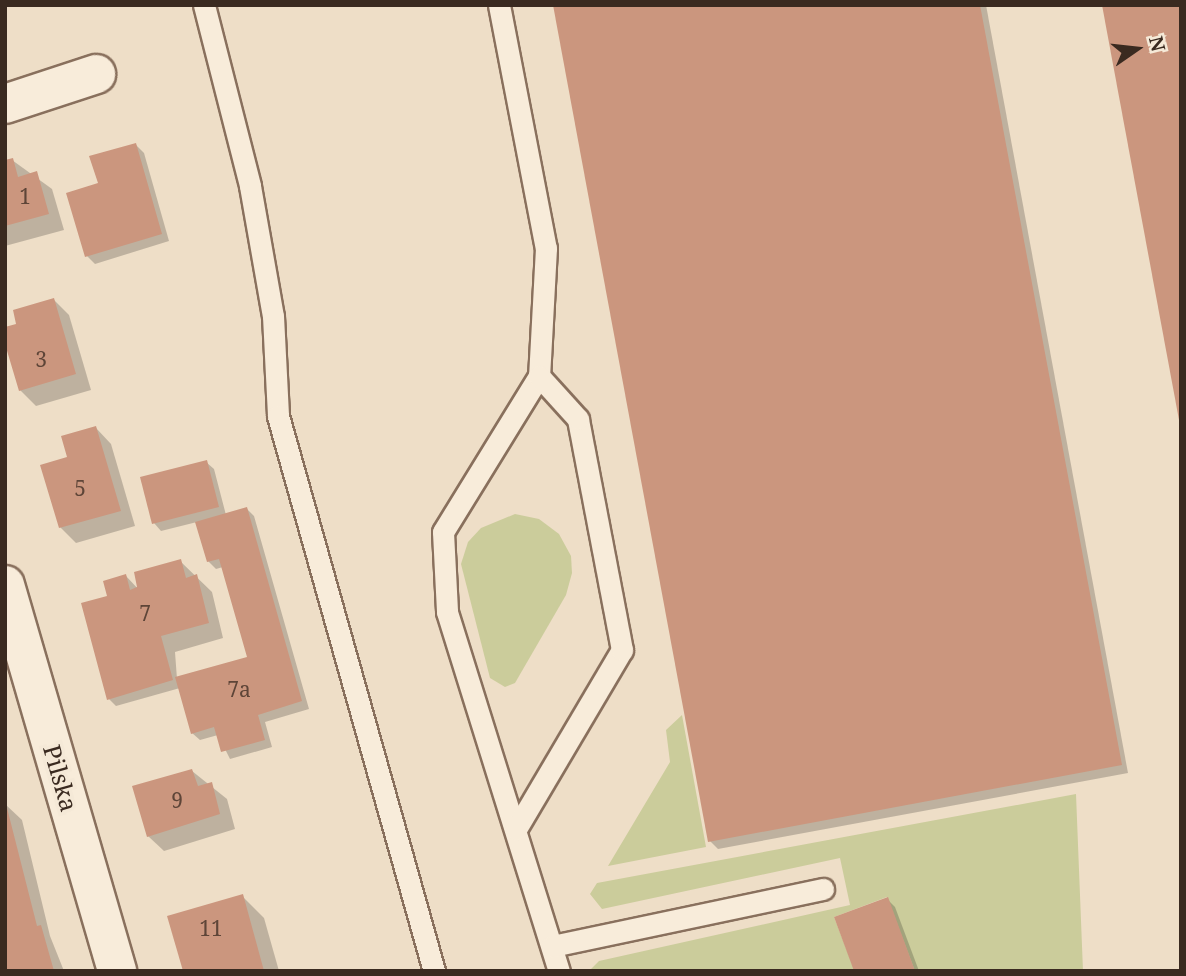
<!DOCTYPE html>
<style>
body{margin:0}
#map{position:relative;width:1186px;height:976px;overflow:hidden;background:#eedec7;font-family:"Noto Serif",serif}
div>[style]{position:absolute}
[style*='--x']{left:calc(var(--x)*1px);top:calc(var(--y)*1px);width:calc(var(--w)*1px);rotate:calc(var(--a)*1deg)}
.green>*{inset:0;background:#cbcc9b}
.shadow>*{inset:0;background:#0003}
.building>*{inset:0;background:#cb967e}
.roads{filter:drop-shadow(2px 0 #89705d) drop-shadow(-2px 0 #89705d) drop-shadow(0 2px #89705d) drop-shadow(0 -2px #89705d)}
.lane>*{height:21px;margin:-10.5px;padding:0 10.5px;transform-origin:10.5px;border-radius:10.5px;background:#f8ecda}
.street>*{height:38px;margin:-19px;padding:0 19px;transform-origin:19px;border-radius:19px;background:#f8ecda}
span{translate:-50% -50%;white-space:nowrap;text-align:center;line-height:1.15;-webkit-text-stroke:7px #f5e9d7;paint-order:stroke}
.number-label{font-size:21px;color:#5e4538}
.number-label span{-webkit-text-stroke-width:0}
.street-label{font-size:24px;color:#3a2a20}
.frame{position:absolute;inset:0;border:7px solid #3a2a20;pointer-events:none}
.north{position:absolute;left:1102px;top:14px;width:70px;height:70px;-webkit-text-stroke:5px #f5e9d7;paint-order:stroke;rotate:76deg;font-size:19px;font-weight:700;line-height:28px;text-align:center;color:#3a2a20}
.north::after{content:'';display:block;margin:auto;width:24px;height:32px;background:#3a2a20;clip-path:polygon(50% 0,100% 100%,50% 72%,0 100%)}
</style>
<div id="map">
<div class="green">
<div style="clip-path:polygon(515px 514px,539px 519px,559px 534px,571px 556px,572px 573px,566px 595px,515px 683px,505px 687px,490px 678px,461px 564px,468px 542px,481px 528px)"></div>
<div style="clip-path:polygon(682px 715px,706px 847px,608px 866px,670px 762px,666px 730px)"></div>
<div style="clip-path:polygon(1076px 794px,1083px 971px,915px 971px,887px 897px,834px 917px,854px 969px,849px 971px,589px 971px,599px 961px,850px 905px,840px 858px,602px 909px,590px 894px,597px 883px)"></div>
</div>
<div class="shadow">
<div style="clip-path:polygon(554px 5px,986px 5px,1128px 773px,718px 849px,710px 841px)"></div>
<div style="clip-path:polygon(136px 145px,144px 153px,169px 241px,95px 264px,87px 256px,100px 184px)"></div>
<div style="clip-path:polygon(12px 160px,52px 189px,64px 230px,5px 246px,5px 162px)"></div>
<div style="clip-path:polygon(54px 300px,69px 315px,91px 390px,36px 406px,20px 390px,19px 325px)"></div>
<div style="clip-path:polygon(96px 428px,111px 444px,135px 526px,76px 543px,60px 527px,69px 458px)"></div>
<div style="clip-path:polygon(206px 462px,214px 469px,226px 515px,247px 509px,254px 516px,309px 709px,265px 722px,272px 747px,230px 759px,218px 735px,200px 740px,192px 733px,180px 688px,116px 706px,109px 699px,109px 597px,126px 576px,140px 591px,180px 561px,212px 592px,223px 638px,175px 652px,177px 679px,249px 658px,223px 567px,216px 569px,208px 561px,197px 522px,161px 531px,154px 523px)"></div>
<div style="clip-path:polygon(192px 771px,227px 799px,235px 829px,164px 851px,148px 836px)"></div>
<div style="clip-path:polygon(5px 804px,22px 820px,50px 936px,64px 971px,5px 971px)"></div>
<div style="clip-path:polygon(242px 896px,264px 918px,279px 971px,185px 971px)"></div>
<div style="clip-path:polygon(887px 899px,895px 907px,919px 971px,855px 971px)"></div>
</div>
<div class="building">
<div style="clip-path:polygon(553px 5px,980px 5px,1122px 765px,708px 842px)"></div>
<div style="clip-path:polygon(1102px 5px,1181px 5px,1181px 419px,1179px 420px)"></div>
<div style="clip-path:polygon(136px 143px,162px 234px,85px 257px,66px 193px,98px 183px,89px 156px)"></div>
<div style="clip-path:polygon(13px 158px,18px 177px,37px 171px,49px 214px,5px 226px,5px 160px)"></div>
<div style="clip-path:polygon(54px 298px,76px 374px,19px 391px,5px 344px,5px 327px,16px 324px,13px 310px)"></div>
<div style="clip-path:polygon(96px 426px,121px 511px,59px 528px,40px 465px,67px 457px,61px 436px)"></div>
<div style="clip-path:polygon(207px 460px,219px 507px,152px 524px,140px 477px)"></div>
<div style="clip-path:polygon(247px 507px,302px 701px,258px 715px,265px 740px,221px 752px,214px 727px,191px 734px,175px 677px,247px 657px,219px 559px,207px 562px,195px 522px)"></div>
<div style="clip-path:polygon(181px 559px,186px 578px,197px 574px,209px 623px,161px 636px,173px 680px,107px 700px,81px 603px,107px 596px,103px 581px,126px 574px,130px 590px,137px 587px,134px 572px)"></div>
<div style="clip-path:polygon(192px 769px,198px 786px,212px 782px,220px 814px,147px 837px,132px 786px)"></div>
<div style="clip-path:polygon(5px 800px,37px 926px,41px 925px,54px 971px,5px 971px)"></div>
<div style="clip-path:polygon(243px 894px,264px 971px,183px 971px,167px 916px)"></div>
<div style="clip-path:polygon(888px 897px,915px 971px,854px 971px,834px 917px)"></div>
</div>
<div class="roads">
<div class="lane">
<div style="--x:204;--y:5;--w:187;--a:75.7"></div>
<div style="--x:250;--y:186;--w:132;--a:80"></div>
<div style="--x:273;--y:316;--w:100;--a:87.1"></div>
<div style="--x:278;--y:416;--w:577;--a:74.3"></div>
<div style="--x:499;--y:5;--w:248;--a:79.1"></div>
<div style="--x:546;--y:248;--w:128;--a:93.1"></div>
<div style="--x:539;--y:376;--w:183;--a:121.6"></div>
<div style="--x:443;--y:532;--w:80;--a:87.1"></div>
<div style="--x:447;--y:612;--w:376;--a:72.7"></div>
<div style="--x:516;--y:829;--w:208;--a:-59.4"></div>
<div style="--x:622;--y:650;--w:235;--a:-100.8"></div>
<div style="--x:578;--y:419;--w:58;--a:-132.2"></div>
<div style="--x:552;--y:946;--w:277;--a:-11.9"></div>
</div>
<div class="street">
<div style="--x:5;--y:104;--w:96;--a:-18.2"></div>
<div style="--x:5;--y:585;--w:402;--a:73.8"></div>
</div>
</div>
<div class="number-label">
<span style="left:25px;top:196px">1</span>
<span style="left:41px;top:359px">3</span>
<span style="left:80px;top:488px">5</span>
<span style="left:145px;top:613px">7</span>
<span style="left:239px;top:689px">7a</span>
<span style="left:177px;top:800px">9</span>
<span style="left:211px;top:928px">11</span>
</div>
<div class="street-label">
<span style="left:61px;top:778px;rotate:74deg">Pilska</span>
</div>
<div class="frame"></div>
<div class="north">N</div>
</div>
